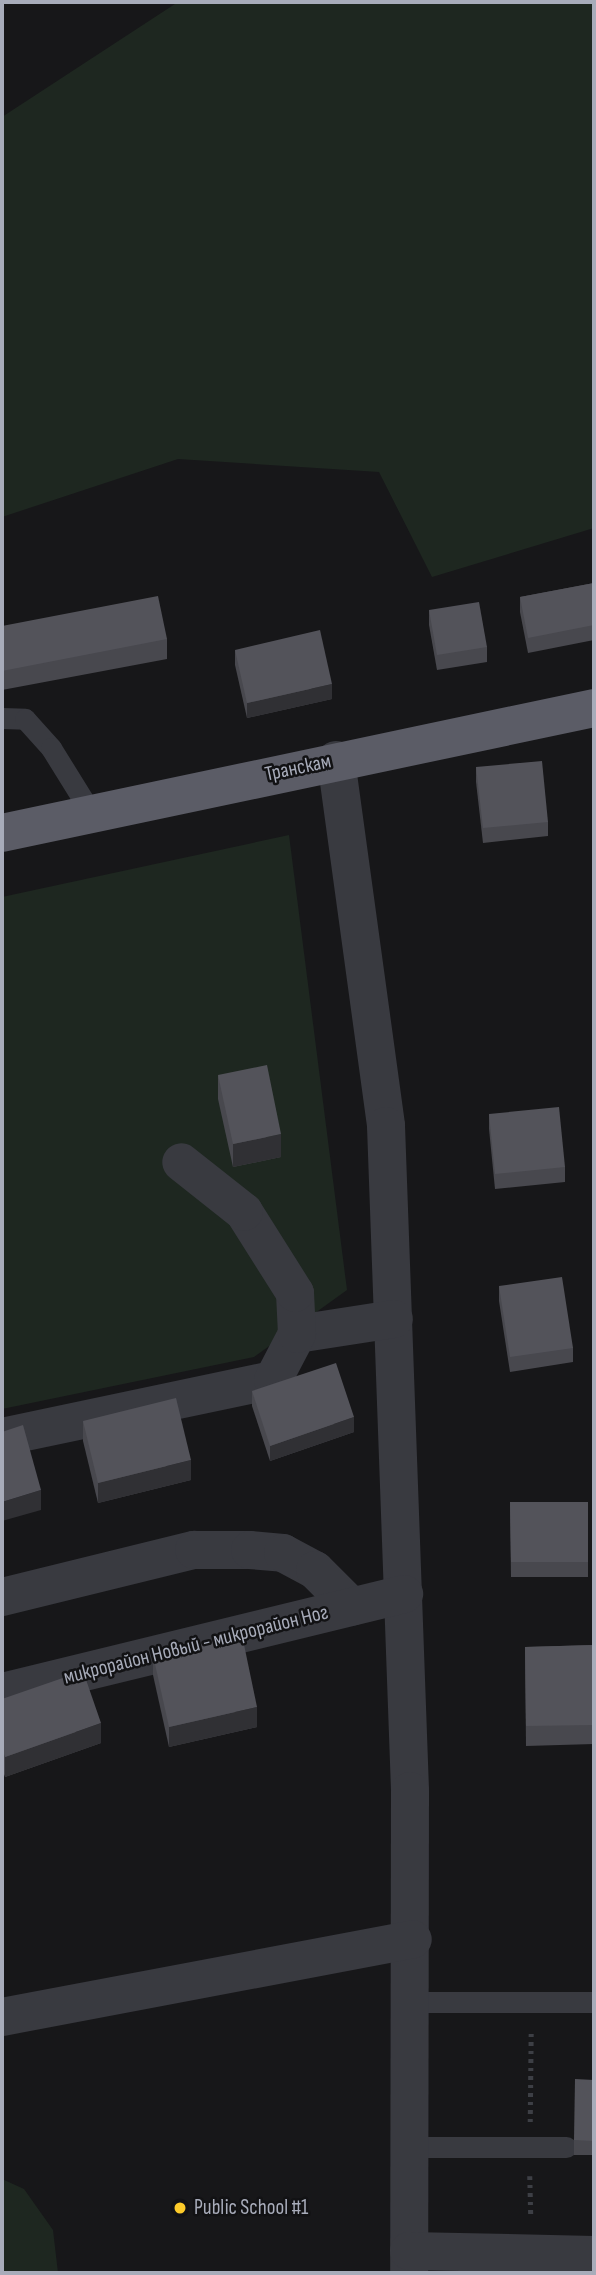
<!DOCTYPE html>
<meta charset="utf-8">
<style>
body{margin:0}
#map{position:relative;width:596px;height:2275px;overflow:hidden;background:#171719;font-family:"Sofia Sans Condensed",sans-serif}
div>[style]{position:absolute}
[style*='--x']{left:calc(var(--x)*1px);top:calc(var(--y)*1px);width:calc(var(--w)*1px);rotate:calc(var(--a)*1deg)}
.green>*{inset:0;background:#1e2720}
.path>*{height:4.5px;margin-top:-2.25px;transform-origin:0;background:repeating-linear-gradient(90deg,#3d3f45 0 3.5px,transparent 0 8.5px)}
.service>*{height:21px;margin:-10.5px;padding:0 10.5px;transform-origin:10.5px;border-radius:10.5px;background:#393a40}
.minor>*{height:38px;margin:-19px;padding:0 19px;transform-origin:19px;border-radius:19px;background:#393a40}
.trunk>*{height:38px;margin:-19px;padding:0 19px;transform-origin:19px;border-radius:19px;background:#5b5c66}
.wall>*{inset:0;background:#48484e}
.shaded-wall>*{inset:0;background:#303034}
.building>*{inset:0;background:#53535a}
.dots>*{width:19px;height:19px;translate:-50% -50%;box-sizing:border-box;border:4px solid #121214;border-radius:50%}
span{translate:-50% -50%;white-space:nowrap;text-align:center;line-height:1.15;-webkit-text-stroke:5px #121214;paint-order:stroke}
.street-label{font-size:21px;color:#a8acba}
.poi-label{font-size:21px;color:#a8acba}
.left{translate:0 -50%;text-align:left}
.frame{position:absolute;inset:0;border:4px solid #a8acba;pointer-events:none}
</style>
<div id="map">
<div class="green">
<div style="clip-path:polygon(178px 2px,594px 2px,594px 528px,432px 577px,379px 472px,178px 459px,2px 517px,2px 117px)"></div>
<div style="clip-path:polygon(289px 835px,347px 1290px,254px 1357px,2px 1409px,2px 897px)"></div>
<div style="clip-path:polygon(2px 2179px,24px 2189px,53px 2230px,58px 2273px,2px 2273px)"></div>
</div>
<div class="path">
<div style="--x:530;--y:2122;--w:93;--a:-89.4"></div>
<div style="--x:530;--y:2176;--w:40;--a:88.6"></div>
</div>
<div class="service">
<div style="--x:2;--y:718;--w:23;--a:2"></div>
<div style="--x:25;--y:719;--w:39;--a:48"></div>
<div style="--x:51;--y:748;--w:78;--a:58.2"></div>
<div style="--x:409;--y:2002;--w:185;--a:0"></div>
<div style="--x:407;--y:2147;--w:159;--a:0"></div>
</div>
<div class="minor">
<div style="--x:336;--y:760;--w:369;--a:82.2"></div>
<div style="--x:386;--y:1126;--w:665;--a:87.93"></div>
<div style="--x:410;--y:1791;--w:482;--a:90.1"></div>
<div style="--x:297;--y:1334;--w:98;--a:-8.8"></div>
<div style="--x:2;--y:1437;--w:277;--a:-11.9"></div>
<div style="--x:273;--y:1380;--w:52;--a:-62.4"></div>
<div style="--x:297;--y:1334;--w:41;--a:-92.8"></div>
<div style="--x:295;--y:1293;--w:96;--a:-122.2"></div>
<div style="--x:244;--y:1212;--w:80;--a:-141.6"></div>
<div style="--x:2;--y:1597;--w:198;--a:-13.8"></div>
<div style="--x:194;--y:1550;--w:56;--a:0"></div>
<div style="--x:250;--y:1550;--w:33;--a:5"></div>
<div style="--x:283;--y:1553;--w:36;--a:28"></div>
<div style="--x:315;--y:1570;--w:52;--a:45"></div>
<div style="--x:2;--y:1692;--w:414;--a:-13.7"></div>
<div style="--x:2;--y:2017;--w:418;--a:-10.7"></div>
<div style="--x:409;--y:2251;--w:185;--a:1.2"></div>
</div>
<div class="trunk">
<div style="--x:2;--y:833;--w:605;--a:-11.92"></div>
</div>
<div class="wall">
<div style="clip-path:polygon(594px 583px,594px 640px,528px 653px,520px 612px,520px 597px)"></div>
<div style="clip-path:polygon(429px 610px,487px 647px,487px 662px,437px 670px,429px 625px)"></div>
<div style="clip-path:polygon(2px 626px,167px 639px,167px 659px,2px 690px)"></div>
<div style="clip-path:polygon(235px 650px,332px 699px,247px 718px,235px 665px)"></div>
<div style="clip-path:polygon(476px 767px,548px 822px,548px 836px,483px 843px,476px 782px)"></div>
<div style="clip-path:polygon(218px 1075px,281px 1157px,233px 1167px,218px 1099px)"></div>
<div style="clip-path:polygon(489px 1114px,565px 1167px,565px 1182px,495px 1189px,489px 1129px)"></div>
<div style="clip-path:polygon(499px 1286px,573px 1348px,573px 1362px,510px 1372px,499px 1301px)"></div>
<div style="clip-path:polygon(252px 1391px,354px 1432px,270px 1461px,252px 1406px)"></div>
<div style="clip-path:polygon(83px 1421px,191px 1480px,98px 1503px,83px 1441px)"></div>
<div style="clip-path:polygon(510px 1502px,588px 1502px,588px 1577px,511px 1577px)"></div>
<div style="clip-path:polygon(594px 1645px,594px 1744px,526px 1746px,525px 1647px)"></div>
<div style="clip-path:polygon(153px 1655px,257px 1727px,169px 1747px,153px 1675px)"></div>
<div style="clip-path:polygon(2px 1699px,101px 1743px,5px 1777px,2px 1769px)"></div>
<div style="clip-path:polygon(594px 2080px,594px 2155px,574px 2155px,574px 2140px)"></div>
</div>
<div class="shaded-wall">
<div style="clip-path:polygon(332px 684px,332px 699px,247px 718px,247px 703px)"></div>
<div style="clip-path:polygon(281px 1134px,281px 1157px,233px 1167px,233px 1144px)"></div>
<div style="clip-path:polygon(354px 1417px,354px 1432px,270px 1461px,270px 1446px)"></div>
<div style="clip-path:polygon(191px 1460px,191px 1480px,98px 1503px,98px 1483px)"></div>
<div style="clip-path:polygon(41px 1490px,41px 1510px,2px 1521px,2px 1502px)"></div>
<div style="clip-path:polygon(257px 1707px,257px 1727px,169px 1747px,169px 1727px)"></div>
<div style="clip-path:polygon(101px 1723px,101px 1743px,5px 1777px,5px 1757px)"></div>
</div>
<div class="building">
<div style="clip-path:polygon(594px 583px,594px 625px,528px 638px,520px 597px)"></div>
<div style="clip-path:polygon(158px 596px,167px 639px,2px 671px,2px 626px)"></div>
<div style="clip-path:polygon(479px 602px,487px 647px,437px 655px,429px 610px)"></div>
<div style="clip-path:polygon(320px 630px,332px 684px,247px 703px,235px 650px)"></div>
<div style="clip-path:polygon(542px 761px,548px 822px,483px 828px,476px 767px)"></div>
<div style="clip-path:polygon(267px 1065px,281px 1134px,233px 1144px,218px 1075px)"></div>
<div style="clip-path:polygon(559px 1107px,565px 1167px,495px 1174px,489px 1114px)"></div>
<div style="clip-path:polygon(562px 1277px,573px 1348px,510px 1357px,499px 1286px)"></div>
<div style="clip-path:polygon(336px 1363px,354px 1417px,270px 1446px,252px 1391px)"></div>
<div style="clip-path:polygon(176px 1398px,191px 1460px,98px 1483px,83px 1421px)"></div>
<div style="clip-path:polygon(23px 1425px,41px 1490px,2px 1502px,2px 1432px)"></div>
<div style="clip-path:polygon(510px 1502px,588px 1502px,588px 1562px,511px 1562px)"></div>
<div style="clip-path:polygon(242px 1635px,257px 1707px,169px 1727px,153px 1655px)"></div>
<div style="clip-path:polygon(594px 1645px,594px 1725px,526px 1726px,525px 1647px)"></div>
<div style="clip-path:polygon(83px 1671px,101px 1723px,5px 1757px,2px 1749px,2px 1699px)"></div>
<div style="clip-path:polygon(575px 2079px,594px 2080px,594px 2141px,574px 2140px)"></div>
</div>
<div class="dots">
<div style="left:180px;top:2208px;background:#fdcb2a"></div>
</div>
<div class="street-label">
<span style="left:298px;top:768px;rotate:-12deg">Транскам</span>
<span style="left:196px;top:1645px;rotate:-14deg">микрорайон Новый - микрорайон Ног</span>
</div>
<div class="poi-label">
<span class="left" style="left:194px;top:2208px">Public School #1</span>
</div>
<div class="frame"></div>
</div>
